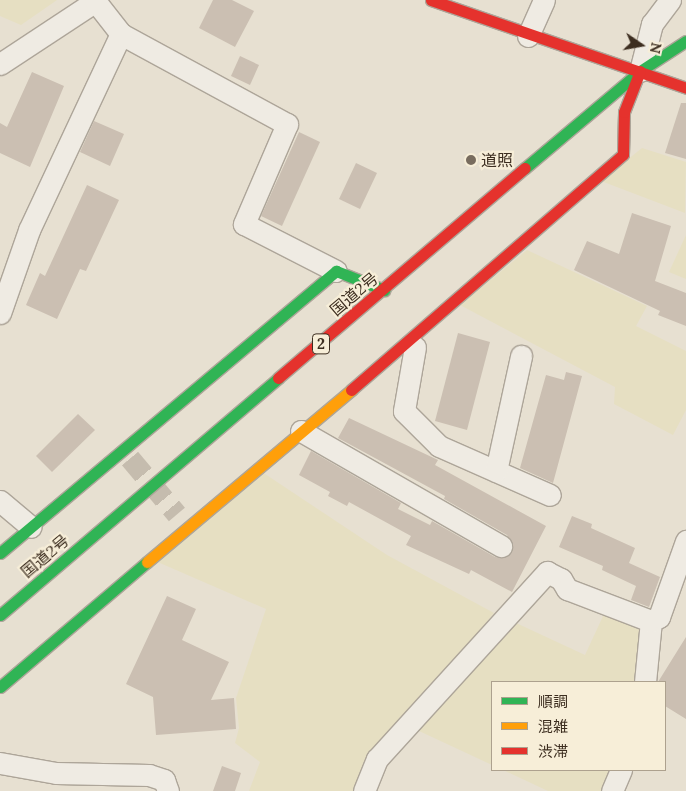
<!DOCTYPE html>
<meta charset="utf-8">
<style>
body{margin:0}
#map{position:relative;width:686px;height:791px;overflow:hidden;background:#e7e0d1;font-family:Lora,"Noto Sans JP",serif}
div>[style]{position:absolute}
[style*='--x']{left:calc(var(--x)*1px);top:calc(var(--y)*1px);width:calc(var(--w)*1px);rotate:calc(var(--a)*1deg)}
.farmland>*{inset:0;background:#e6dfc2}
.building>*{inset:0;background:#cbbfb2}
.street-tunnel>*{height:21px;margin-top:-10.5px;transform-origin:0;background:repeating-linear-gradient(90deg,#c5bcae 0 21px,transparent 0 32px)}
.roads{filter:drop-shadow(1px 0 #ada599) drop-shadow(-1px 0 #ada599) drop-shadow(0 1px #ada599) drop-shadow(0 -1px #ada599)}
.street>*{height:21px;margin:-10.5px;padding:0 10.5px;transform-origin:10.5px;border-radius:10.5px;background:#efebe3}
.fast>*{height:11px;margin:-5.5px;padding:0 5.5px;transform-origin:5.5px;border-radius:5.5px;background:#30b455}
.slow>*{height:11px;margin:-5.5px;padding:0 5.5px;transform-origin:5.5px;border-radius:5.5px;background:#ff9f0a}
.jam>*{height:11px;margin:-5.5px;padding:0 5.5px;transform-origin:5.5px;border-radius:5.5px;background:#e5322d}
.dots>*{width:14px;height:14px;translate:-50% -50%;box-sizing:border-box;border:2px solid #f7eed8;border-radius:50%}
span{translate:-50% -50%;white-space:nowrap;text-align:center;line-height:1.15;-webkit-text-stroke:4.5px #f7eed8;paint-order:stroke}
.shield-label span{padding:1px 4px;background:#f7eed8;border:1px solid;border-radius:4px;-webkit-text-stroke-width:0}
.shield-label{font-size:15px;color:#3d2e20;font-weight:700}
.poi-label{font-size:16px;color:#3d2e20}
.left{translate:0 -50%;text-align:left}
.street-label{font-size:16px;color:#3d2e20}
.legend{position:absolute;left:491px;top:681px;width:175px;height:90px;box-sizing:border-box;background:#f7eed8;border:1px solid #ada18e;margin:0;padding:6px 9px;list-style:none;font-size:15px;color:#3d2e20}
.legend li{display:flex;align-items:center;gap:10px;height:25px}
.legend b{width:25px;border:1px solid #ada18e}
.north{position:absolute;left:616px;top:20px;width:50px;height:50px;-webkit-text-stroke:4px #f7eed8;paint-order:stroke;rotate:102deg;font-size:14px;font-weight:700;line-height:20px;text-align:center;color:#3d2e20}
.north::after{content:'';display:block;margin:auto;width:18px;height:22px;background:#3d2e20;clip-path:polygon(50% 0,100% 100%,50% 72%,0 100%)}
</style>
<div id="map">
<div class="farmland">
<div style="clip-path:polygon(0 0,57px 0,21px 25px,0 16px)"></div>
<div style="clip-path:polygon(642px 148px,686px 162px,685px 213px,601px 181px)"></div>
<div style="clip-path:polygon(686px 235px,686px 279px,669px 272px)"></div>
<div style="clip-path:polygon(527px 250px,647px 306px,636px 326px,686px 351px,686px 410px,673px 435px,614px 404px,615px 387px,460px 305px)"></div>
<div style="clip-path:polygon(259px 470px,387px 555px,494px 613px,430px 690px,357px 791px,249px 791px,260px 762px,235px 743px,239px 728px,236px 698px,266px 609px,153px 560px)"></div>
<div style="clip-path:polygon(604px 614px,642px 630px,638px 682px,492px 682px,492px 765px,417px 730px,514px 622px,585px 655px)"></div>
<div style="clip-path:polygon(503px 770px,610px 770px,601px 791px,548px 791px)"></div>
</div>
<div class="building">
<div style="clip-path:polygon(213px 0,232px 0,254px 11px,235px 47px,199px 28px)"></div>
<div style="clip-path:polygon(240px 56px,259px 65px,250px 85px,231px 76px)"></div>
<div style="clip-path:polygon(32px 72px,64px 86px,30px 167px,0 153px,0 123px,7px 127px)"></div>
<div style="clip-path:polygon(681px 103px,686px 103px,686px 159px,665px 153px)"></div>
<div style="clip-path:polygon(94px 121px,124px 134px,110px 166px,80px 152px)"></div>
<div style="clip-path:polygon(299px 132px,320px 142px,282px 226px,261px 216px)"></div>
<div style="clip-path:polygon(356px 163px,377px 173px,360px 209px,339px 199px)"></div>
<div style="clip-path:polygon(87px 185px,119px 200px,86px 271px,80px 269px,57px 319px,26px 305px,40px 273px,45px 276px)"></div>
<div style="clip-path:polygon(632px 213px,671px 226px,655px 281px,686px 293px,686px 326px,658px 315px,660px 311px,574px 270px,587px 241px,619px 254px)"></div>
<div style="clip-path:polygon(458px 333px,490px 342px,467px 430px,435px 421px)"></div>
<div style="clip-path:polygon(566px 372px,582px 376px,553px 483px,520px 468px,546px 375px,564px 380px)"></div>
<div style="clip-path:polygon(78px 414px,95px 430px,52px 472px,36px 456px)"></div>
<div style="clip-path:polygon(349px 418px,438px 460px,435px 465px,546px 526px,512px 592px,471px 570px,469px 574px,406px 545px,411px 536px,349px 502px,347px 506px,328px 496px,330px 492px,299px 475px,311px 451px,401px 503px,398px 509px,430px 525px,432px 521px,495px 557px,502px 558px,512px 553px,513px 545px,507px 535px,444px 499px,445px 496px,338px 438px)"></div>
<div style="clip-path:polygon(572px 516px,592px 524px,591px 528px,635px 548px,629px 563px,660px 577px,649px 607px,631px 600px,636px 586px,602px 570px,603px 566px,559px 547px)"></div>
<div style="clip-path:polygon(167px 596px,196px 609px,182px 640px,229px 662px,211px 700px,234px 698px,236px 729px,156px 735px,153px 697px,126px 684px)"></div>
<div style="clip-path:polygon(686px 637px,686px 719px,665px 706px,665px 682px,658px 682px)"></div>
<div style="clip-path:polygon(222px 766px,241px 773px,235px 791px,213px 791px)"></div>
</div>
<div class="street-tunnel">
<div style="--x:130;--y:458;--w:73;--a:50"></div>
</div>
<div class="roads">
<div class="street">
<div style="--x:121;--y:34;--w:189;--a:28.5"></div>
<div style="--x:287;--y:124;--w:109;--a:113.3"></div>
<div style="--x:244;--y:224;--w:103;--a:27.1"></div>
<div style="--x:528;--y:36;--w:39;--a:-66"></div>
<div style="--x:0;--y:64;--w:116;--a:-33.4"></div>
<div style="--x:640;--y:71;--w:49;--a:-75.7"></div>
<div style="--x:652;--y:24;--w:30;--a:-53"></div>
<div style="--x:0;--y:313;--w:88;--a:-70.7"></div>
<div style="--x:29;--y:230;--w:217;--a:-64.9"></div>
<div style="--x:121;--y:34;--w:41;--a:-128"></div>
<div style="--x:415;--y:347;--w:65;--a:99.8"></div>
<div style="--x:404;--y:411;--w:49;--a:45"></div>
<div style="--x:439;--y:446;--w:121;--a:23.8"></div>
<div style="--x:301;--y:431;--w:231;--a:29.9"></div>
<div style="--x:496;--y:471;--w:118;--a:-77.7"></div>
<div style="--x:0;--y:501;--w:40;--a:40"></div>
<div style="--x:645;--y:682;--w:61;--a:-84.4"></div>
<div style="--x:0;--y:763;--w:57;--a:10.1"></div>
<div style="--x:56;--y:773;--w:93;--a:1.2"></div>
<div style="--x:149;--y:775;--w:16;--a:18"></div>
<div style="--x:164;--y:780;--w:12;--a:70"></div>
<div style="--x:364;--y:791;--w:35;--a:-68"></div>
<div style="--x:377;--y:759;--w:253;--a:-47.7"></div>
<div style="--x:547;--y:572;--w:16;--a:27"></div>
<div style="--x:561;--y:579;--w:12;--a:59"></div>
<div style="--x:567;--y:589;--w:90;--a:20.9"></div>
<div style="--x:651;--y:621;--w:9;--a:-27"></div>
<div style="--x:659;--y:617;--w:81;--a:-70.4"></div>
<div style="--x:612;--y:791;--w:23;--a:-67"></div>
</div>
<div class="fast">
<div style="--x:525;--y:168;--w:150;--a:-40.1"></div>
<div style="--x:640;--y:71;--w:55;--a:-33.1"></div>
<div style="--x:0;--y:553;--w:439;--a:-40"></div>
<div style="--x:336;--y:271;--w:52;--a:21.6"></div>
<div style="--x:0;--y:615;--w:365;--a:-40.4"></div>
<div style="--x:0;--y:687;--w:193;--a:-40.4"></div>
</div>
<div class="slow">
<div style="--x:147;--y:562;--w:267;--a:-40.1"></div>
</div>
<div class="jam">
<div style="--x:431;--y:0;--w:270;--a:19"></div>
<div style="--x:278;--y:378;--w:324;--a:-40.4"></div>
<div style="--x:351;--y:390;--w:360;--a:-40.9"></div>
<div style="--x:623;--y:154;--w:42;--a:-88.6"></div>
<div style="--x:624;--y:112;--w:44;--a:-68.7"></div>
</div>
</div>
<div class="dots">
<div style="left:471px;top:160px;background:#786c5e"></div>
</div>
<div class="shield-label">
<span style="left:321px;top:344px">2</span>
</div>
<div class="poi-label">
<span class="left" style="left:481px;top:160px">道照</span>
</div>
<div class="street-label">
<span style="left:354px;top:294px;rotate:-40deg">国道2号</span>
<span style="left:45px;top:556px;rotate:-40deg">国道2号</span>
</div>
<ul class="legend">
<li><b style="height:6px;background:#30b455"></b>順調</li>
<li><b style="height:6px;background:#ff9f0a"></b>混雑</li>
<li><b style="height:6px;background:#e5322d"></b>渋滞</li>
</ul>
<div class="north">N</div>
</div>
